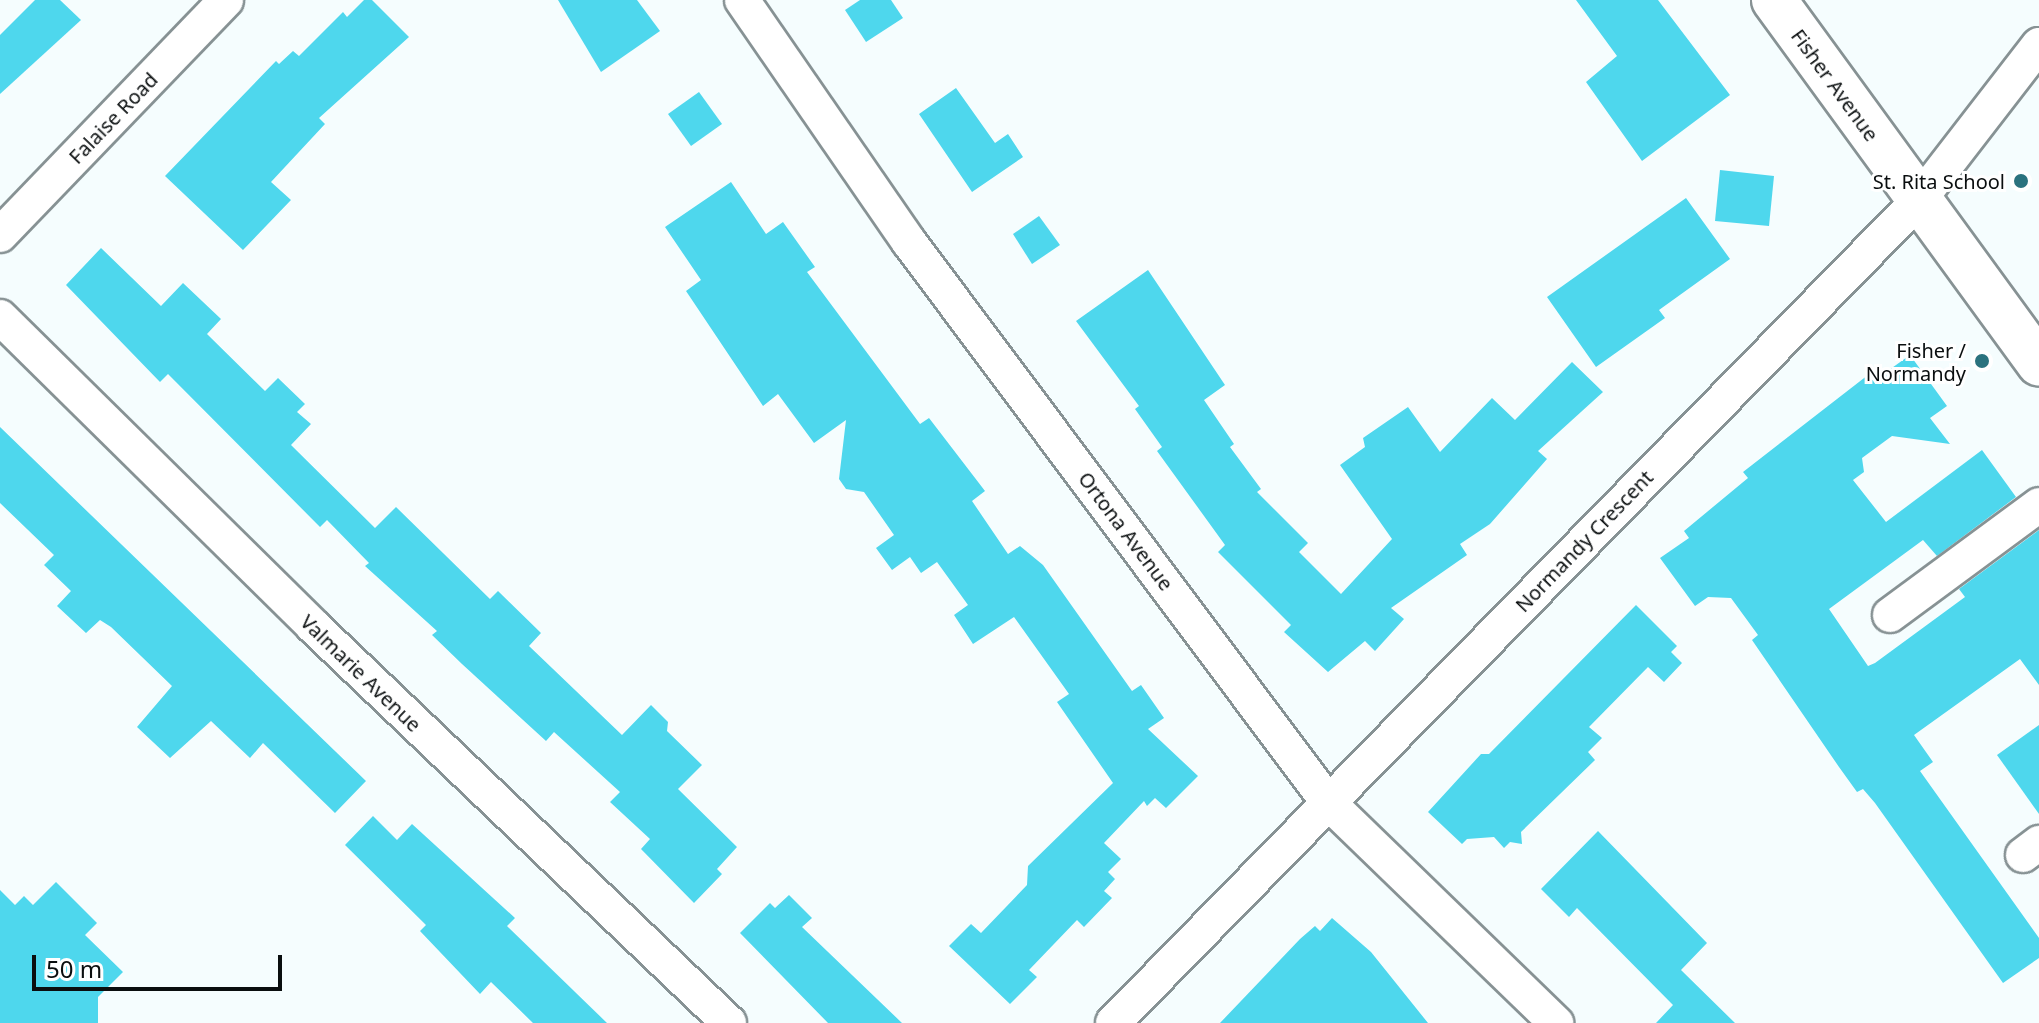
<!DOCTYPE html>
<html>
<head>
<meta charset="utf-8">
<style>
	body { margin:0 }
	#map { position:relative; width:2039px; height:1023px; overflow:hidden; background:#f5fdfe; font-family:"Noto Sans",sans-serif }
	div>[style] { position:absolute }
	.building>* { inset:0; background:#4ed7ed }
	.roads { filter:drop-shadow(2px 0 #879294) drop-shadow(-2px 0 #879294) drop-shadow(0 2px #879294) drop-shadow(0 -2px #879294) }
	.minor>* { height:34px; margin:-17px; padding:0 17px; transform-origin:17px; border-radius:17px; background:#fff }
	.major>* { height:44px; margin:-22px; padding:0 22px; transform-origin:22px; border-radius:22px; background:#fff }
	.dots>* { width:22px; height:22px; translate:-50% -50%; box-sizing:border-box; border:4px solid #fff; border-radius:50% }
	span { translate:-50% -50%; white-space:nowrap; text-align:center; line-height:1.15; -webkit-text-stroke:6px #fff; paint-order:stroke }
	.street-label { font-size:20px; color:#0a0e0f }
	.poi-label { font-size:20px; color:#0a0e0f }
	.right { translate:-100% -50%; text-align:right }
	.scale { position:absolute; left:32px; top:955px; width:250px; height:36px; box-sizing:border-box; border:4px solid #0a0e0f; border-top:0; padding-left:10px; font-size:24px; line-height:28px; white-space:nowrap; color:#0a0e0f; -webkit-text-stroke:6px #fff; paint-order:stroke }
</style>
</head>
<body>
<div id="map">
	<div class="building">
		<i style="clip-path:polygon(35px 0,60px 0,81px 20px,0 94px,0 35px)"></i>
		<i style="clip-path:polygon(364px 0,372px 0,409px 37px,319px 118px,325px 124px,271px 182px,291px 200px,243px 250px,165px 176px,276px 61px,279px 64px,293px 51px,299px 56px,343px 12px,347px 17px)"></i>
		<i style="clip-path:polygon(558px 0,637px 0,660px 31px,601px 72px)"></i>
		<i style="clip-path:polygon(860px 0,891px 0,903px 18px,866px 42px,845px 10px)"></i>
		<i style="clip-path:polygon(1576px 0,1658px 0,1730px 95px,1642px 161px,1586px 82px,1617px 56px)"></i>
		<i style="clip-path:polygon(956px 88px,995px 143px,1008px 134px,1023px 157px,972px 192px,919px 114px)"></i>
		<i style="clip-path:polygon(699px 92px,722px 124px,691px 146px,668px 114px)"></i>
		<i style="clip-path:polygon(1720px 170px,1774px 176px,1769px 226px,1715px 221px)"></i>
		<i style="clip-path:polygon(731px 182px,766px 234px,783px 222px,815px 267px,807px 272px,920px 424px,929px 418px,985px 491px,972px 501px,1008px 554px,1020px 546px,1043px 565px,1132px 691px,1141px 685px,1164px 718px,1148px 729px,1198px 776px,1166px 808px,1155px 798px,1147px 806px,1144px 801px,1104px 843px,1121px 859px,1108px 872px,1115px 879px,1104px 891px,1112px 898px,1084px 927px,1077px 920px,1029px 970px,1037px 977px,1010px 1004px,949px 946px,971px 924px,981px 933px,1027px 885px,1028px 866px,1113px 783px,1057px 702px,1069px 694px,1014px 617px,973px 644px,954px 615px,968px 605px,937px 562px,921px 573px,910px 557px,892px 570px,876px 548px,894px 535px,864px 492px,846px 489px,839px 479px,846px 420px,814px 443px,778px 394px,763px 406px,686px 291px,701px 280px,665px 227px)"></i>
		<i style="clip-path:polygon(1686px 198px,1730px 259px,1659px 310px,1665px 318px,1596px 367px,1547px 297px)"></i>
		<i style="clip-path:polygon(1039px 216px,1060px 245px,1032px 264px,1013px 234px)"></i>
		<i style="clip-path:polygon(101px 248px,161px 306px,183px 283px,221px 319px,207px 334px,265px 391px,278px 378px,305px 404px,297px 412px,311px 424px,291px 445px,375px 528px,396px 507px,490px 599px,498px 591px,541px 633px,529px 646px,622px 735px,651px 705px,668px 722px,667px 731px,702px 765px,678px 789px,737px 847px,717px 869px,722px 874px,694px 903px,641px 849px,650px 839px,610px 802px,620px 792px,554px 732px,546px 741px,462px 664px,432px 635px,437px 631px,365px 566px,369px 563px,327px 520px,320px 527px,168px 374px,160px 382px,66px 285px)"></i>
		<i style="clip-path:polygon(1148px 270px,1225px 385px,1204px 400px,1234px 444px,1230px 447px,1261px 489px,1257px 492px,1308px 543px,1299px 552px,1341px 594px,1392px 539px,1340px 465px,1365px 447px,1363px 438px,1408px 407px,1440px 452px,1492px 398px,1515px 420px,1572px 362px,1603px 392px,1538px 451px,1547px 459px,1490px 524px,1460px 544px,1467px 555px,1391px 608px,1404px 619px,1375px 651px,1365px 641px,1328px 672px,1284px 632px,1291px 625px,1218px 552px,1225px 545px,1157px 451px,1162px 447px,1135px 409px,1139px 406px,1076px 321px)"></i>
		<i style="clip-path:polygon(1910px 355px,1947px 406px,1930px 418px,1950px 444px,1892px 436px,1862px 458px,1864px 472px,1853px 480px,1886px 522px,1982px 450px,2016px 497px,1937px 556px,1923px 540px,1829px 609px,1868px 666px,1875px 663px,1965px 597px,1959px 589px,2039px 530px,2039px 685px,2020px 659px,1914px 735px,1933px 762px,1920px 771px,2039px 938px,2039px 958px,2003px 983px,1875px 803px,1863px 789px,1857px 792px,1839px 767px,1752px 640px,1758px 635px,1731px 598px,1708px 597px,1695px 606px,1660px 558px,1689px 538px,1684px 531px,1748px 478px,1743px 472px,1877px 368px,1882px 375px)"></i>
		<i style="clip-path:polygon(0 427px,366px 781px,335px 813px,263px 743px,250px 758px,211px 721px,170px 758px,137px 727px,172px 686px,111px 627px,100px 620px,86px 633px,57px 606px,71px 591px,44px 565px,54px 555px,0 503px)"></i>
		<i style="clip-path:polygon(1636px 605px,1677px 646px,1671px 652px,1682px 663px,1664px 682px,1648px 667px,1589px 727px,1602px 738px,1588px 752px,1595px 760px,1521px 832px,1522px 844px,1510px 842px,1504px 848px,1494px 837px,1467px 839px,1462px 844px,1428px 812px,1481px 754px,1489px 754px)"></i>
		<i style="clip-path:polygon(2039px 725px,2039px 814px,1997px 755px)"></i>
		<i style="clip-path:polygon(373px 816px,397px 840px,412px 824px,515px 918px,507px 926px,607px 1023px,533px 1023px,491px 982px,480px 994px,420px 931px,426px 925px,345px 845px)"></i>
		<i style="clip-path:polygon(1598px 831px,1707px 943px,1681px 970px,1735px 1023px,1656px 1023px,1673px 1005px,1577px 908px,1569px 917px,1541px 889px)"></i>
		<i style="clip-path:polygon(56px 882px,97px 923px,85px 935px,123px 972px,98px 997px,98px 1023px,0 1023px,0 890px,15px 905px,24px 896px,33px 905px)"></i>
		<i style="clip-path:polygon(789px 895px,812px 918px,802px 927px,902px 1023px,828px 1023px,740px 933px,770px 903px,775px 908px)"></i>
		<i style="clip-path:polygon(1332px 918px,1371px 952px,1428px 1023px,1220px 1023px,1300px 939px,1315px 926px,1320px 931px)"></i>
	</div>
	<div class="roads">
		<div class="minor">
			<i style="left:742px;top:0;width:294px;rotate:55.4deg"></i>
			<i style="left:909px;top:242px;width:699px;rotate:53.2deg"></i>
			<i style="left:1328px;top:802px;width:318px;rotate:44.1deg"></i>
			<i style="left:0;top:235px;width:326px;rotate:-46.1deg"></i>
			<i style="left:0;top:317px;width:440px;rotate:44.6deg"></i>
			<i style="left:313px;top:626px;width:575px;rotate:43.66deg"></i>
			<i style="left:1890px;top:615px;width:185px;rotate:-36.4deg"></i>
			<i style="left:2023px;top:855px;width:20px;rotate:-37deg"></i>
			<i style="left:1113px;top:1023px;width:1152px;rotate:-45.6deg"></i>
			<i style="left:1919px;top:200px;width:196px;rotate:-52.3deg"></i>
		</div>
		<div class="major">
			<i style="left:1774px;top:0;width:450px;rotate:53.9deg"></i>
		</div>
	</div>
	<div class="dots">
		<i style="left:2021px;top:181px;background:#2b727e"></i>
		<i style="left:1982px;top:361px;background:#2b727e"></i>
	</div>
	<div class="street-label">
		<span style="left:1835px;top:85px;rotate:54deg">Fisher Avenue</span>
		<span style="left:113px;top:118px;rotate:-46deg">Falaise Road</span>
		<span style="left:1126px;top:531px;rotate:53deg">Ortona Avenue</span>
		<span style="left:1584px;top:541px;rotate:-46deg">Normandy Crescent</span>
		<span style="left:361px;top:673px;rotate:44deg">Valmarie Avenue</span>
	</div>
	<div class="poi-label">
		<span class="right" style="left:2005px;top:181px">St. Rita School</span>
		<span class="right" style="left:1966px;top:362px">Fisher /<br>Normandy</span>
	</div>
	<div class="scale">50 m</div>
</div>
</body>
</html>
